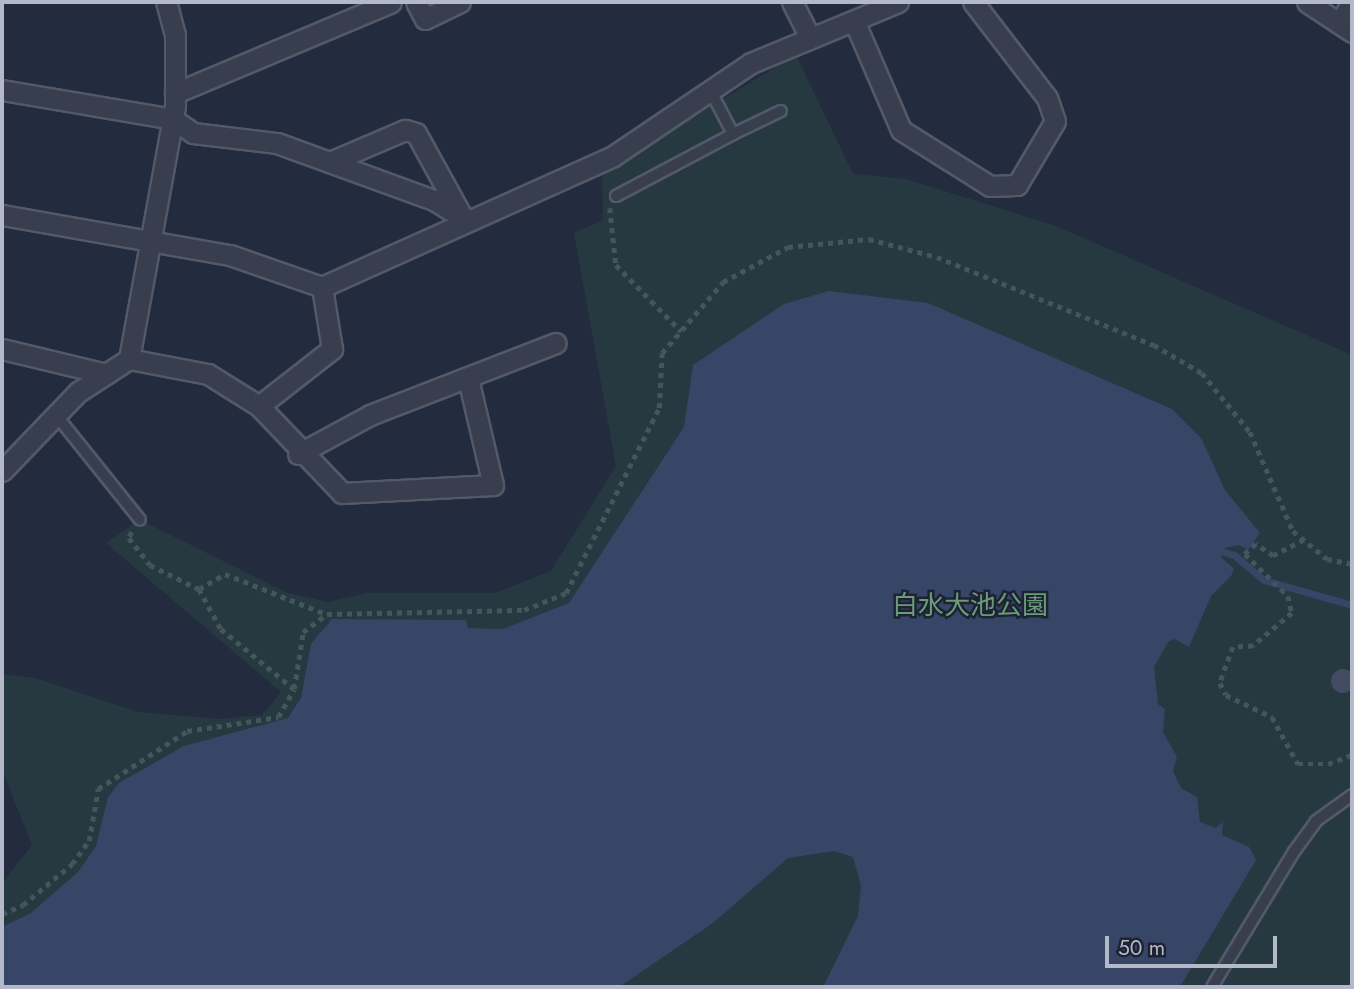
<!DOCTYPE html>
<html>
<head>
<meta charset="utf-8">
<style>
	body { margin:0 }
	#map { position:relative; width:1354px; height:989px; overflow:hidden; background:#232c3f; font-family:Jost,"Noto Sans JP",sans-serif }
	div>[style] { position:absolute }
	.green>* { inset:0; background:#263940 }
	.water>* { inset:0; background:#374566 }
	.stream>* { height:7px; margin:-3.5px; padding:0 3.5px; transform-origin:3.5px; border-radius:3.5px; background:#374566 }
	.building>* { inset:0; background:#424b61 }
	.round { border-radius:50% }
	.path>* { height:4.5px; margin-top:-2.25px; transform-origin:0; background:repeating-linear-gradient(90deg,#44565c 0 5px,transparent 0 10px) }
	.roads { filter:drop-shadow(2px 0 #535969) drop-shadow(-2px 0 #535969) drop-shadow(0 2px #535969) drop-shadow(0 -2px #535969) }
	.service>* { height:10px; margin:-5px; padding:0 5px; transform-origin:5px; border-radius:5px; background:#383e4e }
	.minor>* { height:19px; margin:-9.5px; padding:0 9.5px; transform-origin:9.5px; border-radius:9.5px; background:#383e4e }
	span { translate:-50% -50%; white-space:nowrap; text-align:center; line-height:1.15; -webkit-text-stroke:5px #1d2333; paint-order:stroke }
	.park-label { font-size:26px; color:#6a9b7b }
	.frame { position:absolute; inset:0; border:4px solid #b4b9c9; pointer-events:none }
	.scale { position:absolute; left:1105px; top:936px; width:172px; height:32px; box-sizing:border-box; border:4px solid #b4b9c9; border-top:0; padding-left:9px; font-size:21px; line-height:24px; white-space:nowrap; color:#b4b9c9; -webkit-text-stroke:5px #1d2333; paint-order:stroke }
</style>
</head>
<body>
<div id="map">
	<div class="green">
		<i style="clip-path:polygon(796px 55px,853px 174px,906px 179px,1056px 226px,1352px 355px,1352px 987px,2px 987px,2px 883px,32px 845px,3px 772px,2px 674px,35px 678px,138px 712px,220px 719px,262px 715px,281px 692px,106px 543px,140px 520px,288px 593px,328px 602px,367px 593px,495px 593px,551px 571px,616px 466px,574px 233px,603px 220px,602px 172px)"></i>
	</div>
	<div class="water">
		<i style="clip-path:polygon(829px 291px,928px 303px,1172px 409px,1201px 438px,1225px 490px,1260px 533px,1248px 550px,1239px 545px,1225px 548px,1221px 557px,1234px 569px,1231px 576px,1211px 596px,1189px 647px,1175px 639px,1168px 642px,1154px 667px,1158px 704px,1165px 709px,1163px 732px,1177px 757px,1173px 771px,1181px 788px,1197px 797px,1200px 822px,1216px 828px,1223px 822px,1222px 835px,1249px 847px,1256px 860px,1180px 987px,823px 987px,858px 916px,861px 886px,853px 857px,834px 851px,788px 858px,713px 923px,619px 987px,2px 987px,2px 927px,31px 913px,78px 872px,96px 846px,108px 797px,119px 783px,184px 746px,288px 718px,301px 698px,311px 644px,332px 619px,466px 620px,468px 628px,503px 629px,569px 603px,684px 427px,693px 365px,784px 304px)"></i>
	</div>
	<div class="stream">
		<i style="left:1215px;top:549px;width:20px;rotate:18deg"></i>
		<i style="left:1234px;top:555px;width:39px;rotate:40deg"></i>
		<i style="left:1264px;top:580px;width:91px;rotate:15.9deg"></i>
	</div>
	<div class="building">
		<i class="round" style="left:1331px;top:669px;width:24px;height:24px"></i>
	</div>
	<div class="path">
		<i style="left:610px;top:208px;width:57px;rotate:84deg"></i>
		<i style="left:616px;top:265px;width:93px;rotate:45.4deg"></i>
		<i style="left:132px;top:532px;width:7px;rotate:117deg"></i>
		<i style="left:129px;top:538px;width:34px;rotate:52deg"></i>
		<i style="left:150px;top:565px;width:55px;rotate:26.1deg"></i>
		<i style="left:199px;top:589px;width:46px;rotate:61.2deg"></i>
		<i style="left:221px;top:629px;width:94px;rotate:39.4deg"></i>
		<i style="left:1304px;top:540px;width:35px;rotate:153deg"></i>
		<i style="left:1273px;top:556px;width:21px;rotate:-145deg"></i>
		<i style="left:1256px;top:544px;width:15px;rotate:138deg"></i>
		<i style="left:1245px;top:554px;width:60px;rotate:44.3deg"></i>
		<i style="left:1288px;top:596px;width:17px;rotate:77deg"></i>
		<i style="left:1292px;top:613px;width:51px;rotate:139.8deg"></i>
		<i style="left:1253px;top:646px;width:20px;rotate:177deg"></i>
		<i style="left:1233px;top:647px;width:38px;rotate:110deg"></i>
		<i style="left:1220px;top:683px;width:13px;rotate:63deg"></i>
		<i style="left:1226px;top:695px;width:51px;rotate:25.6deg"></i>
		<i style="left:1272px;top:717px;width:54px;rotate:61deg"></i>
		<i style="left:1298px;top:764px;width:30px"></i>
		<i style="left:1328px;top:764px;width:26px;rotate:-21deg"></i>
		<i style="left:199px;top:589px;width:30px;rotate:-30deg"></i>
		<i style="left:225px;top:574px;width:109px;rotate:21.6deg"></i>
		<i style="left:2px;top:914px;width:23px;rotate:-23deg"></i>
		<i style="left:23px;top:905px;width:64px;rotate:-39.9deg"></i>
		<i style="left:72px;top:864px;width:29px;rotate:-54deg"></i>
		<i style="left:89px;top:841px;width:53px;rotate:-80.2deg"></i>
		<i style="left:98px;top:789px;width:106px;rotate:-33.1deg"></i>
		<i style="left:187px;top:731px;width:92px;rotate:-8.7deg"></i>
		<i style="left:278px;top:717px;width:32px;rotate:-60deg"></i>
		<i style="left:294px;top:689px;width:58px;rotate:-81deg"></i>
		<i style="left:303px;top:632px;width:30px;rotate:-37deg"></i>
		<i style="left:327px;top:614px;width:197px;rotate:-1.2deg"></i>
		<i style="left:524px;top:610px;width:45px;rotate:-22deg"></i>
		<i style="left:566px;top:593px;width:207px;rotate:-63.3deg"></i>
		<i style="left:659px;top:408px;width:55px;rotate:-86.9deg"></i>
		<i style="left:662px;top:353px;width:94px;rotate:-49.3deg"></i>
		<i style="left:723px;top:282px;width:74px;rotate:-28.3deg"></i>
		<i style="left:788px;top:247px;width:81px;rotate:-5.6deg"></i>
		<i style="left:869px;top:239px;width:70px;rotate:14.8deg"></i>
		<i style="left:937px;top:257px;width:234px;rotate:22.1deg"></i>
		<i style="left:1154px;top:345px;width:56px;rotate:30.3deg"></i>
		<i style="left:1202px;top:373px;width:76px;rotate:50.9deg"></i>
		<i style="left:1250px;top:432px;width:108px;rotate:66.5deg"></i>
		<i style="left:1293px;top:531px;width:44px;rotate:39.5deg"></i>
		<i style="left:1327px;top:559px;width:25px;rotate:11deg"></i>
	</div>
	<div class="roads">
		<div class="service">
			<i style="left:733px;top:134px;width:53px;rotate:-25.6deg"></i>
			<i style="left:616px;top:196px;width:132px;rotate:-27.9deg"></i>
			<i style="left:733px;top:134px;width:50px;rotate:-117.6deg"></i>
			<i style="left:56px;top:415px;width:134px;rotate:51.3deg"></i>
			<i style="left:1212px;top:987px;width:157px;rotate:-58.8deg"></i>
			<i style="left:1293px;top:853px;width:39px;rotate:-54deg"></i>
			<i style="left:1316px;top:821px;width:44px;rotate:-35.8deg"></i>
		</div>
		<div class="minor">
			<i style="left:416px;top:2px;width:19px;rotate:62deg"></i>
			<i style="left:425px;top:19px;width:39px;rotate:-26deg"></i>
			<i style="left:792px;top:2px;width:38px;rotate:63deg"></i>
			<i style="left:1307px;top:2px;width:54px;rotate:33.7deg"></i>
			<i style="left:855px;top:23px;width:116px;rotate:66.7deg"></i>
			<i style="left:901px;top:130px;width:105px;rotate:32.2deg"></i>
			<i style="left:990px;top:186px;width:27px;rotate:-2deg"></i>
			<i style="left:1017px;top:185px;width:74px;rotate:-59.3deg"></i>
			<i style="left:1055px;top:121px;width:24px;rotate:-109deg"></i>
			<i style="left:1047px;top:98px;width:121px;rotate:-127.6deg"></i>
			<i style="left:1339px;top:23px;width:24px;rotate:-57deg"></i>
			<i style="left:2px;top:90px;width:173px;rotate:9.6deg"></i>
			<i style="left:173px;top:119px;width:24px;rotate:35deg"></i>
			<i style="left:193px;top:133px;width:85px;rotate:6.8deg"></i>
			<i style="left:277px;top:143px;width:167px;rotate:20deg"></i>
			<i style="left:434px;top:200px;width:36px;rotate:32deg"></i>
			<i style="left:175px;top:93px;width:234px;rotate:-22.8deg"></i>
			<i style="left:330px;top:162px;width:82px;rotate:-23.1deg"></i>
			<i style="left:405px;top:130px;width:11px;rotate:15deg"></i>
			<i style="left:416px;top:133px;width:94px;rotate:61.2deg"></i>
			<i style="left:2px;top:215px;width:231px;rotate:10deg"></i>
			<i style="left:230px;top:255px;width:97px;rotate:19.2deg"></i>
			<i style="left:322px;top:287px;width:319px;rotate:-24.2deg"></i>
			<i style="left:613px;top:156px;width:166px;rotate:-34deg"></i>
			<i style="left:751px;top:63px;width:159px;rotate:-22.5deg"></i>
			<i style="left:2px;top:349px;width:107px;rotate:13.5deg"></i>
			<i style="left:129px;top:359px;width:256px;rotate:-79.7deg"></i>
			<i style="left:175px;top:107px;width:72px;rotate:-90deg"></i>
			<i style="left:175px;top:35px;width:34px;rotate:-105deg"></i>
			<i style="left:259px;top:406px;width:93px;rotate:-38deg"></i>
			<i style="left:332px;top:349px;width:63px;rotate:-99.2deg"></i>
			<i style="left:298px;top:454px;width:82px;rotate:-28.4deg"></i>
			<i style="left:370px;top:415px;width:199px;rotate:-21.2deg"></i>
			<i style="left:2px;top:471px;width:110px;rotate:-46.1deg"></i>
			<i style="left:78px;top:392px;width:61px;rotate:-32.9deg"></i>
			<i style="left:129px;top:359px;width:80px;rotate:10.8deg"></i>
			<i style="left:208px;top:374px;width:60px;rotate:32.1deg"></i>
			<i style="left:259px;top:406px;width:120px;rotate:46.3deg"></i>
			<i style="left:342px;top:493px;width:151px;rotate:-3deg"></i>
			<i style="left:493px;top:485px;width:110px;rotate:-103.2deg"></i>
		</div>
	</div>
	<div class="park-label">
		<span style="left:970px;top:606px">白水大池公園</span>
	</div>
	<div class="frame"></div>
	<div class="scale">50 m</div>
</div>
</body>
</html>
